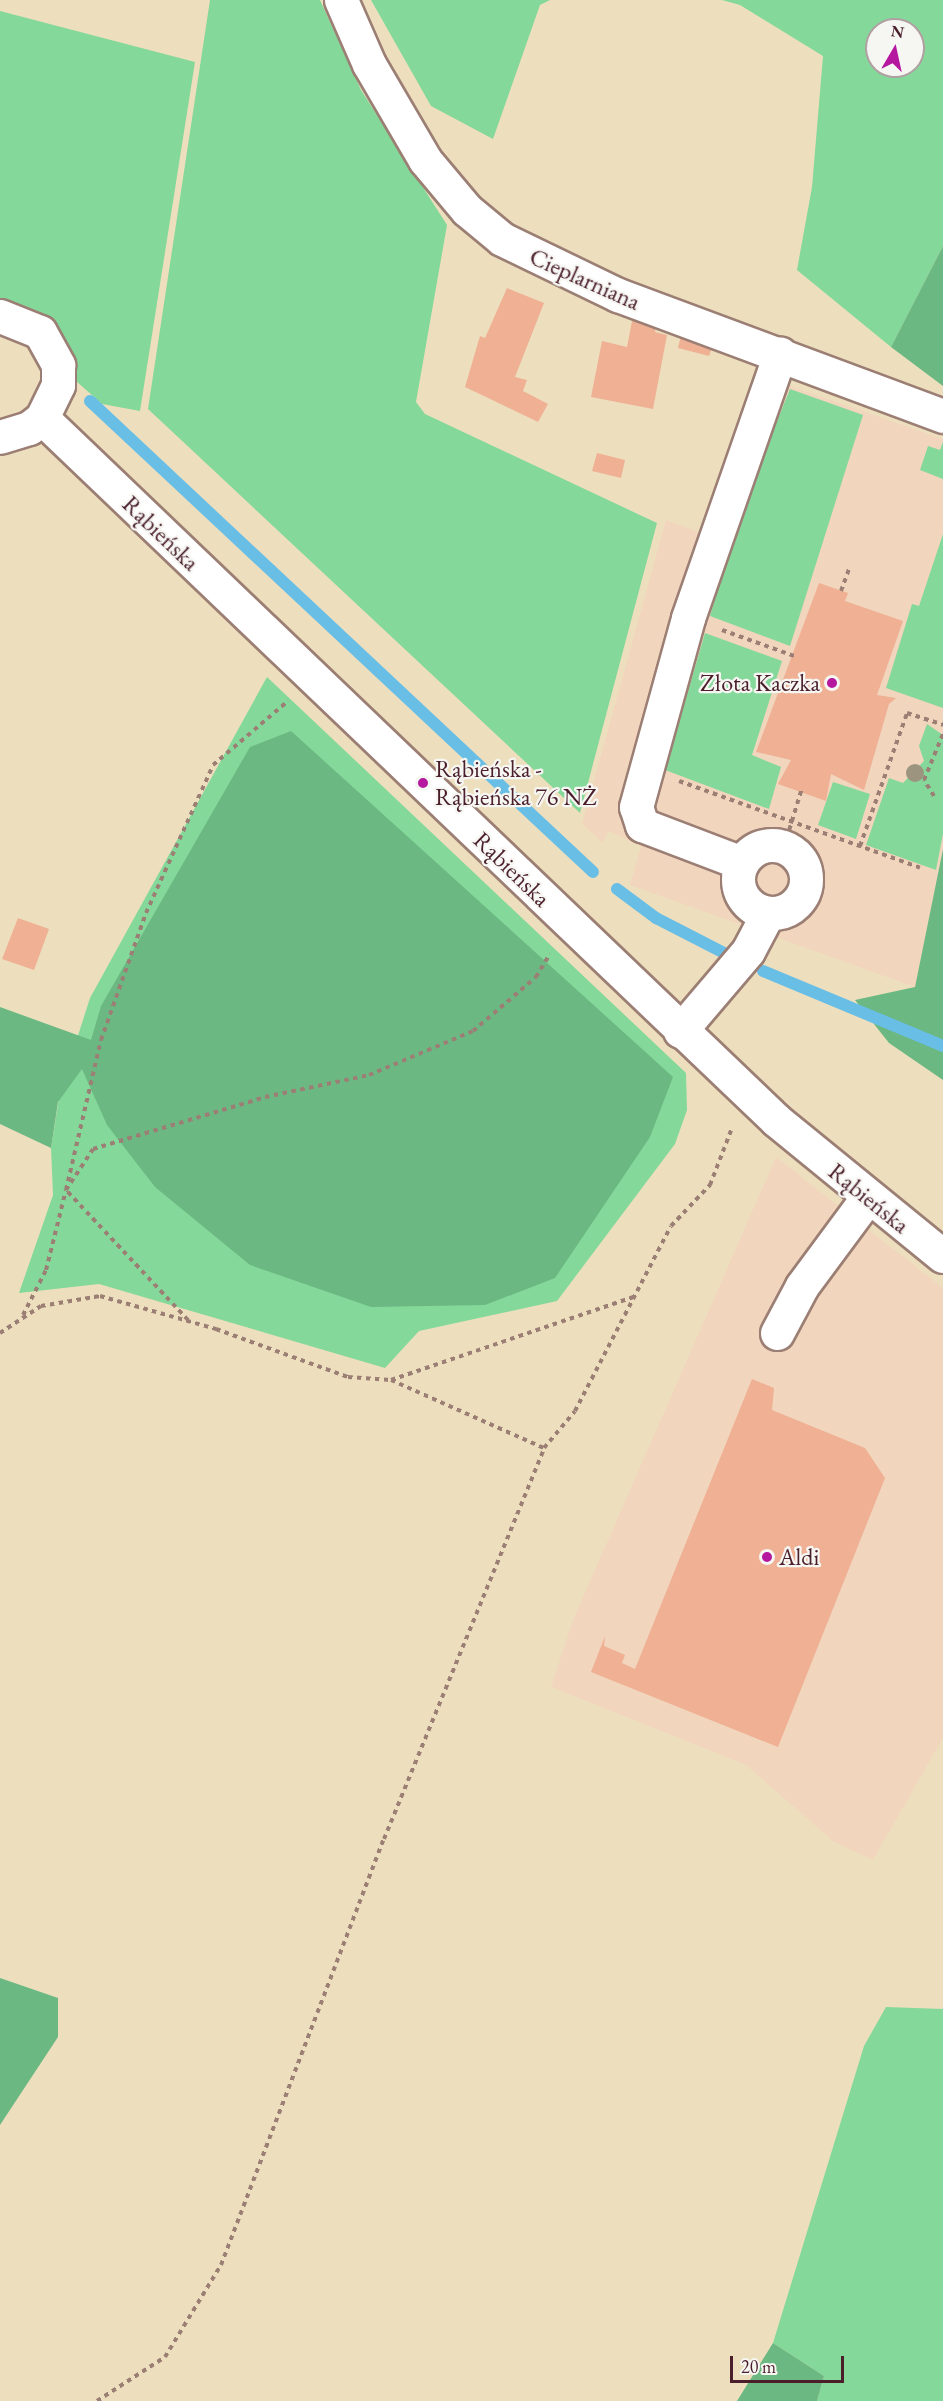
<!DOCTYPE html>
<html>
<head>
<meta charset="utf-8">
<style>
	body { margin:0 }
	#map { position:relative; width:943px; height:2401px; overflow:hidden; background:#eddfbe; font-family:"EB Garamond",serif }
	div>[style] { position:absolute }
	.built>* { inset:0; background:#f1d5bd }
	.green>* { inset:0; background:#84d89a }
	.forest>* { inset:0; background:#6bb882 }
	.stream>* { height:12px; margin:-6px; padding:0 6px; transform-origin:6px; border-radius:6px; background:#69bee6 }
	.building>* { inset:0; background:#efb094 }
	.path>* { height:4px; margin-top:-2px; transform-origin:0; background:repeating-linear-gradient(90deg,#9c7f74 0 4.5px,transparent 0 9px) }
	.roads { filter:drop-shadow(2px 0 #9c7f74) drop-shadow(-2px 0 #9c7f74) drop-shadow(0 2px #9c7f74) drop-shadow(0 -2px #9c7f74) }
	.minor>* { height:33px; margin:-16.5px; padding:0 16.5px; transform-origin:16.5px; border-radius:16.5px; background:#fff }
	.minor>.ring { margin:-16.5px; padding:0; box-sizing:content-box; background:none; border:33px solid #fff; border-radius:50% }
	.trees>* { width:18px; height:18px; margin:-9px; border-radius:50%; background:#9d947f }
	.dots>* { width:16px; height:16px; translate:-50% -50%; box-sizing:border-box; border:3px solid #f6f6f2; border-radius:50% }
	span { translate:-50% -50%; white-space:nowrap; text-align:center; line-height:1.15; -webkit-text-stroke:4.5px #f6f6f2; paint-order:stroke }
	.street-label { font-size:24px; color:#4a1f2b }
	.poi-label { font-size:24px; color:#4a1f2b }
	.right { translate:-100% -50%; text-align:right }
	.left { translate:0 -50%; text-align:left }
	.north { position:absolute; left:865px; top:18px; width:60px; height:60px; box-sizing:border-box; background:#f6f6f2; border:2px solid #b1a0a2; border-radius:50%; rotate:9deg; font-size:16px; font-weight:700; line-height:24px; text-align:center; color:#4a1f2b }
	.north::after { content:''; display:block; margin:auto; width:21px; height:27px; background:#b5179e; clip-path:polygon(50% 0,100% 100%,50% 72%,0 100%) }
	.scale { position:absolute; left:730px; top:2356px; width:114px; height:27px; box-sizing:border-box; border:3px solid #4a1f2b; border-top:0; padding-left:8px; font-size:18px; line-height:21px; white-space:nowrap; color:#4a1f2b; -webkit-text-stroke:4px #f6f6f2; paint-order:stroke }
</style>
</head>
<body>
<div id="map">
	<div class="built">
		<i style="clip-path:polygon(784px 384px,943px 439px,943px 849px,915px 987px,630px 885px,641px 846px,608px 831px,603px 843px,582px 824px,666px 520px,728px 543px)"></i>
		<i style="clip-path:polygon(776px 1157px,943px 1288px,943px 1738px,873px 1860px,834px 1842px,746px 1765px,551px 1687px,573px 1620px)"></i>
	</div>
	<div class="green">
		<i style="clip-path:polygon(210px 0,320px 0,361px 90px,447px 225px,416px 402px,425px 414px,657px 523px,580px 813px,148px 409px)"></i>
		<i style="clip-path:polygon(371px 0,550px 0,540px 5px,493px 139px,431px 106px)"></i>
		<i style="clip-path:polygon(evenodd,722px 0,943px 0,943px 246px,891px 347px,797px 270px,812px 187px,823px 56px,740px 5px,722px 0,877px 30px,913px 30px,913px 66px,877px 66px,877px 30px)"></i>
		<i style="clip-path:polygon(0 11px,195px 62px,140px 411px,102px 404px,0 314px)"></i>
		<i style="clip-path:polygon(790px 389px,863px 415px,790px 646px,710px 616px,743px 505px)"></i>
		<i style="clip-path:polygon(943px 442px,943px 479px,920px 470px,928px 446px,940px 450px)"></i>
		<i style="clip-path:polygon(943px 534px,943px 708px,886px 688px,912px 604px,919px 606px)"></i>
		<i style="clip-path:polygon(705px 633px,782px 661px,752px 755px,781px 767px,769px 809px,665px 770px)"></i>
		<i style="clip-path:polygon(267px 677px,686px 1073px,687px 1110px,675px 1144px,557px 1301px,419px 1331px,385px 1368px,99px 1284px,19px 1293px,53px 1195px,51px 1148px,60px 1092px,90px 998px)"></i>
		<i style="clip-path:polygon(927px 724px,943px 735px,943px 834px,936px 870px,866px 845px,889px 778px,903px 783px,924px 761px,919px 746px)"></i>
		<i style="clip-path:polygon(833px 782px,870px 794px,856px 839px,818px 825px)"></i>
		<i style="clip-path:polygon(886px 2007px,943px 2009px,943px 2401px,817px 2401px,824px 2376px,773px 2343px,864px 2046px)"></i>
	</div>
	<div class="forest">
		<i style="clip-path:polygon(943px 246px,943px 386px,891px 347px)"></i>
		<i style="clip-path:polygon(291px 731px,673px 1077px,650px 1137px,555px 1278px,485px 1305px,371px 1307px,250px 1265px,155px 1187px,107px 1125px,82px 1069px,58px 1102px,51px 1148px,0 1124px,0 1007px,91px 1040px,101px 1006px,250px 747px)"></i>
		<i style="clip-path:polygon(943px 849px,943px 1080px,889px 1043px,855px 1000px,915px 987px)"></i>
		<i style="clip-path:polygon(0 1978px,58px 1998px,58px 2037px,0 2125px)"></i>
		<i style="clip-path:polygon(773px 2343px,824px 2376px,817px 2401px,737px 2401px)"></i>
	</div>
	<div class="stream">
		<i style="left:90px;top:401px;width:689px;rotate:43.12deg"></i>
		<i style="left:617px;top:889px;width:49px;rotate:36.6deg"></i>
		<i style="left:656px;top:918px;width:81px;rotate:27.2deg"></i>
		<i style="left:763px;top:971px;width:195px;rotate:22.6deg"></i>
	</div>
	<div class="building">
		<i style="clip-path:polygon(507px 288px,544px 303px,515px 377px,527px 380px,523px 391px,548px 404px,538px 422px,465px 387px,480px 336px,485px 338px)"></i>
		<i style="clip-path:polygon(633px 316px,656px 324px,655px 332px,667px 335px,653px 409px,591px 397px,602px 341px,627px 347px)"></i>
		<i style="clip-path:polygon(681px 335px,713px 345px,709px 356px,678px 348px)"></i>
		<i style="clip-path:polygon(597px 453px,625px 460px,621px 478px,592px 471px)"></i>
		<i style="clip-path:polygon(819px 583px,848px 593px,845px 601px,903px 621px,877px 695px,896px 698px,889px 704px,864px 790px,831px 774px,826px 801px,778px 784px,791px 760px,756px 752px)"></i>
		<i style="clip-path:polygon(18px 918px,49px 929px,34px 970px,2px 959px)"></i>
		<i style="clip-path:polygon(752px 1379px,774px 1388px,772px 1410px,865px 1448px,885px 1478px,778px 1747px,591px 1672px,605px 1636px,604px 1646px,625px 1655px,622px 1663px,635px 1669px)"></i>
	</div>
	<div class="path">
		<i style="left:841px;top:591px;width:23px;rotate:-70deg"></i>
		<i style="left:722px;top:630px;width:77px;rotate:19.9deg"></i>
		<i style="left:679px;top:781px;width:256px;rotate:19.8deg"></i>
		<i style="left:934px;top:796px;width:19px;rotate:-122deg"></i>
		<i style="left:924px;top:780px;width:50px;rotate:-67.6deg"></i>
		<i style="left:860px;top:846px;width:141px;rotate:-70.5deg"></i>
		<i style="left:907px;top:713px;width:38px;rotate:18deg"></i>
		<i style="left:784px;top:847px;width:62px;rotate:-73deg"></i>
		<i style="left:23px;top:1315px;width:51px;rotate:-62.9deg"></i>
		<i style="left:46px;top:1270px;width:82px;rotate:-76deg"></i>
		<i style="left:66px;top:1190px;width:49px;rotate:-56.6deg"></i>
		<i style="left:93px;top:1149px;width:180px;rotate:-16.8deg"></i>
		<i style="left:265px;top:1097px;width:106px;rotate:-11.9deg"></i>
		<i style="left:369px;top:1075px;width:113px;rotate:-22.9deg"></i>
		<i style="left:473px;top:1031px;width:83px;rotate:-40.6deg"></i>
		<i style="left:536px;top:977px;width:27px;rotate:-59deg"></i>
		<i style="left:188px;top:1320px;width:178px;rotate:-133.2deg"></i>
		<i style="left:66px;top:1190px;width:154px;rotate:-76.9deg"></i>
		<i style="left:101px;top:1040px;width:135px;rotate:-70.5deg"></i>
		<i style="left:146px;top:913px;width:162px;rotate:-65.6deg"></i>
		<i style="left:213px;top:765px;width:99px;rotate:-40.5deg"></i>
		<i style="left:0;top:1333px;width:49px;rotate:-33.4deg"></i>
		<i style="left:41px;top:1306px;width:60px;rotate:-9.6deg"></i>
		<i style="left:100px;top:1296px;width:121px;rotate:15.9deg"></i>
		<i style="left:216px;top:1329px;width:140px;rotate:20deg"></i>
		<i style="left:348px;top:1377px;width:43px;rotate:4deg"></i>
		<i style="left:391px;top:1380px;width:257px;rotate:-18.9deg"></i>
		<i style="left:391px;top:1380px;width:167px;rotate:24deg"></i>
		<i style="left:544px;top:1448px;width:48px;rotate:-50deg"></i>
		<i style="left:575px;top:1411px;width:208px;rotate:-62.6deg"></i>
		<i style="left:671px;top:1226px;width:57px;rotate:-46.4deg"></i>
		<i style="left:710px;top:1185px;width:61px;rotate:-68.9deg"></i>
		<i style="left:97px;top:2401px;width:81px;rotate:-32.9deg"></i>
		<i style="left:165px;top:2357px;width:108px;rotate:-58.7deg"></i>
		<i style="left:221px;top:2265px;width:456px;rotate:-69.1deg"></i>
		<i style="left:384px;top:1839px;width:422px;rotate:-67.7deg"></i>
	</div>
	<div class="roads">
		<div class="minor">
			<i style="left:341px;top:0;width:70px;rotate:66.4deg"></i>
			<i style="left:369px;top:64px;width:111px;rotate:59.7deg"></i>
			<i style="left:425px;top:160px;width:65px;rotate:50deg"></i>
			<i style="left:467px;top:210px;width:45px;rotate:39.6deg"></i>
			<i style="left:502px;top:239px;width:129px;rotate:25.8deg"></i>
			<i style="left:618px;top:295px;width:347px;rotate:20.4deg"></i>
			<i style="left:0;top:316px;width:43px;rotate:21.8deg"></i>
			<i style="left:40px;top:332px;width:38px;rotate:61deg"></i>
			<i style="left:58px;top:365px;width:20px;rotate:90deg"></i>
			<i style="left:58px;top:385px;width:37px;rotate:116deg"></i>
			<i style="left:42px;top:418px;width:16px;rotate:142deg"></i>
			<i style="left:29px;top:428px;width:30px;rotate:163deg"></i>
			<i style="left:42px;top:418px;width:1016px;rotate:43.72deg"></i>
			<i style="left:776px;top:1120px;width:215px;rotate:39.2deg"></i>
			<i class="ring" style="left:738px;top:845px;width:35px;height:35px"></i>
			<i style="left:742px;top:863px;width:107px;rotate:-159.2deg"></i>
			<i style="left:642px;top:825px;width:19px;rotate:-108deg"></i>
			<i style="left:636px;top:807px;width:196px;rotate:-74.6deg"></i>
			<i style="left:688px;top:618px;width:280px;rotate:-70.8deg"></i>
			<i style="left:680px;top:1031px;width:105px;rotate:-49.6deg"></i>
			<i style="left:748px;top:951px;width:43px;rotate:-62.2deg"></i>
			<i style="left:777px;top:1333px;width:53px;rotate:-62deg"></i>
			<i style="left:802px;top:1286px;width:109px;rotate:-53.5deg"></i>
		</div>
	</div>
	<div class="trees">
		<i style="left:915px;top:773px"></i>
	</div>
	<div class="dots">
		<i style="left:832px;top:683px;background:#b5179e"></i>
		<i style="left:423px;top:783px;background:#b5179e"></i>
		<i style="left:767px;top:1557px;background:#b5179e"></i>
	</div>
	<div class="street-label">
		<span style="left:585px;top:279px;rotate:24deg">Cieplarniana</span>
		<span style="left:161px;top:533px;rotate:44deg">Rąbieńska</span>
		<span style="left:512px;top:869px;rotate:44deg">Rąbieńska</span>
		<span style="left:869px;top:1198px;rotate:39deg">Rąbieńska</span>
	</div>
	<div class="poi-label">
		<span class="right" style="left:820px;top:683px">Złota Kaczka</span>
		<span class="left" style="left:435px;top:783px">Rąbieńska -<br>Rąbieńska 76 NŻ</span>
		<span class="left" style="left:779px;top:1557px">Aldi</span>
	</div>
	<div class="north">N</div>
	<div class="scale">20 m</div>
</div>
</body>
</html>
